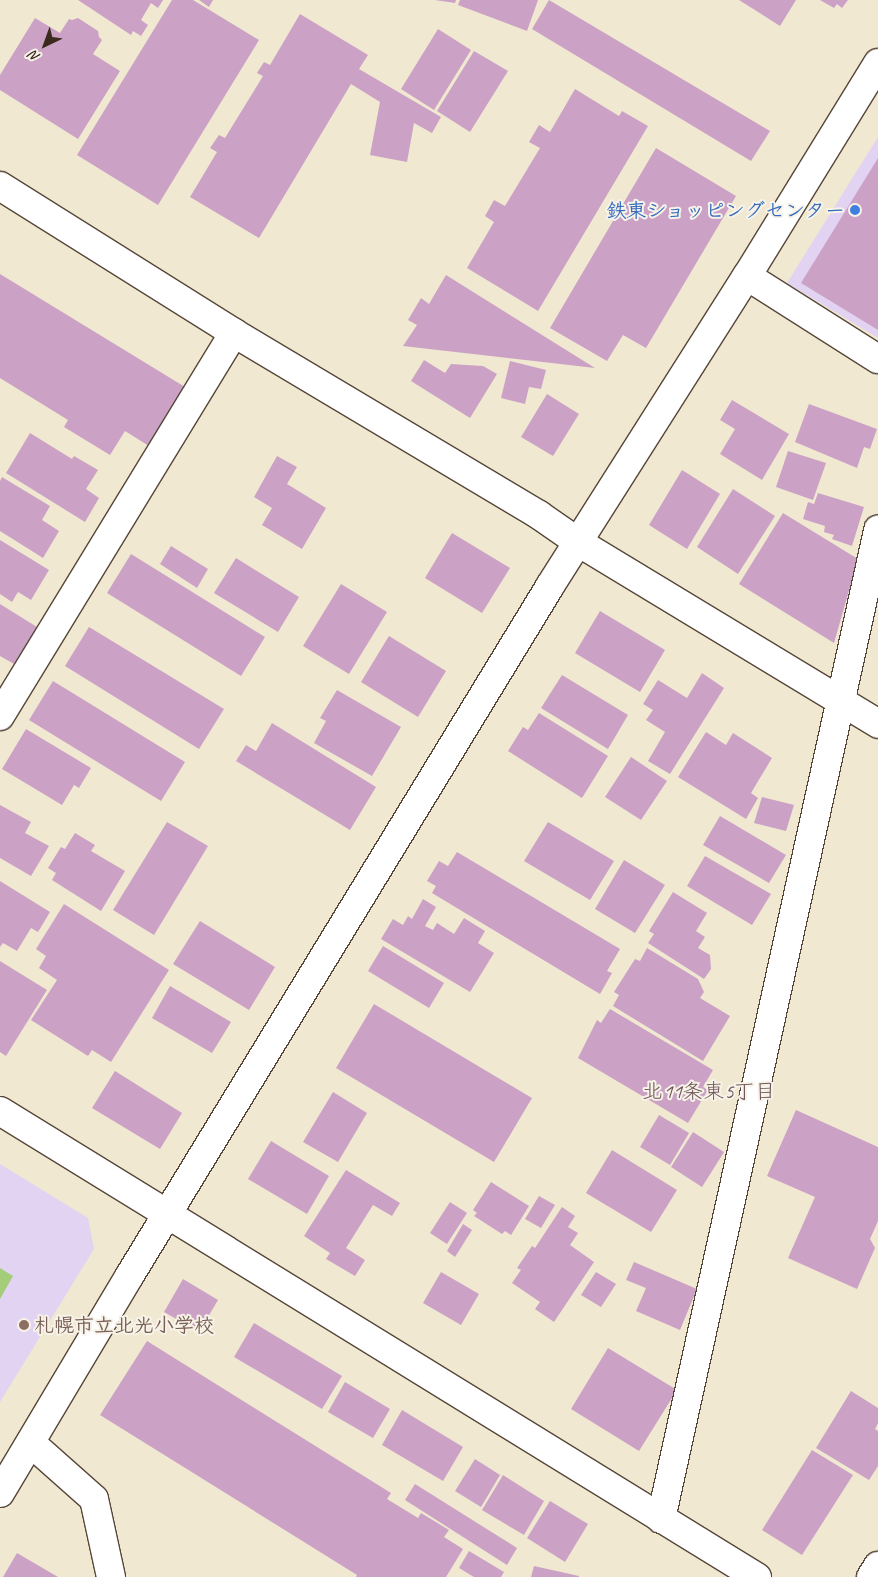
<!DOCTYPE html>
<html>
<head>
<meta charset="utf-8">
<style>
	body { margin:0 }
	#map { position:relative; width:878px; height:1577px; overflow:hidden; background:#f0e8d0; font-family:Caveat,"Klee One",sans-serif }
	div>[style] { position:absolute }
	.built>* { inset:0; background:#e3d3f2 }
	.green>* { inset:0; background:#a3cd79 }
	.building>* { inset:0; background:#cba2c6 }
	.roads { filter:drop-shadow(1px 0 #564639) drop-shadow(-1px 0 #564639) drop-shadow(0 1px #564639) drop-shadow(0 -1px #564639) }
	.minor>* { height:28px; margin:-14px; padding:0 14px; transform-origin:14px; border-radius:14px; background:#fff }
	.dots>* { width:14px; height:14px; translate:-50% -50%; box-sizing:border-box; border:2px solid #f7f3e8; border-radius:50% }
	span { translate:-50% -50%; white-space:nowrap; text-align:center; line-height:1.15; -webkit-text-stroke:4px #f7f3e8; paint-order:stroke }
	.shop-label { font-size:20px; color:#366cbe; font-weight:700 }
	.right { translate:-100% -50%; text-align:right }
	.education-label { font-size:20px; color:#785e54; font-weight:700 }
	.left { translate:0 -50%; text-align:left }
	.neighbourhood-label { font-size:21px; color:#6d5459 }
	.north { position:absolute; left:20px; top:20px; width:50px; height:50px; -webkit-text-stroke:4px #f7f3e8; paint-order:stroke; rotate:222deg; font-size:14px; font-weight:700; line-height:20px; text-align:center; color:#3b2a1e }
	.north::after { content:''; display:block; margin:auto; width:18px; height:22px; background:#3b2a1e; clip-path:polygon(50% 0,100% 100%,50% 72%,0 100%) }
</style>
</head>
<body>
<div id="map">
	<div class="built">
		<i style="clip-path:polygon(878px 137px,878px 338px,787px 283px)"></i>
		<i style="clip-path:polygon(0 1164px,88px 1218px,94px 1249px,0 1402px)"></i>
	</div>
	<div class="green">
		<i style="clip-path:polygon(0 1268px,13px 1276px,0 1299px)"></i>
	</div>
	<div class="building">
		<i style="clip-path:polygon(78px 0,163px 0,158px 8px,151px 3px,141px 20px,148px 25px,141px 36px,133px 31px,131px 35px)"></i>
		<i style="clip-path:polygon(172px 0,193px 0,259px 40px,158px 205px,77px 155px)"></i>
		<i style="clip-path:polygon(199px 0,213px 0,209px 7px)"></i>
		<i style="clip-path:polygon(435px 0,456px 0,455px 3px)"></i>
		<i style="clip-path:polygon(460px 0,538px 0,527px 31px,458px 5px)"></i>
		<i style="clip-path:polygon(549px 0,770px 131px,751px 161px,532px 29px)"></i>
		<i style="clip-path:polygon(739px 0,796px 0,780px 26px)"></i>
		<i style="clip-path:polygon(820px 0,848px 0,842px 8px,837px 4px,834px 8px)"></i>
		<i style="clip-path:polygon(300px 14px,368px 55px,359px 69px,441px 117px,432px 133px,414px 123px,407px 162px,370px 155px,380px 102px,351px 84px,259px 238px,190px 197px,217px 152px,210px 148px,219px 135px,225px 138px,263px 76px,257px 73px,264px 62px,270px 65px)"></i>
		<i style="clip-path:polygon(35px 18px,60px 33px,69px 19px,72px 20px,78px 18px,98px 31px,99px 37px,102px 40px,93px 54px,120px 71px,78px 139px,0 90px,0 75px)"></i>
		<i style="clip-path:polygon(438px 29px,471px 50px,434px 110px,401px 89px)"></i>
		<i style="clip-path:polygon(474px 51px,508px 71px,470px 132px,437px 111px)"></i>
		<i style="clip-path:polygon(575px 89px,619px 116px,622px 111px,648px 126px,538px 311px,467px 268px,494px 222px,485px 216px,494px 200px,505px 206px,540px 148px,529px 142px,539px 125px,550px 132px)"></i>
		<i style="clip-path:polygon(656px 148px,736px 196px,646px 348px,623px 335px,607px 361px,550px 328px)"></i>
		<i style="clip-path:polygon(878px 158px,878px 330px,801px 283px)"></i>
		<i style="clip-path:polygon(0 274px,185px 387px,149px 446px,125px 431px,110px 455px,64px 427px,68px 420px,0 378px)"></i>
		<i style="clip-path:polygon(446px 275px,595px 368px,403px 346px,417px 325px,408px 320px,421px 298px,429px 304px)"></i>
		<i style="clip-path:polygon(424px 360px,445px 373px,451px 364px,483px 366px,497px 374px,470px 418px,411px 381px)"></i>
		<i style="clip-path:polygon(510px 361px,546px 370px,541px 389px,529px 387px,525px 404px,501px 398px)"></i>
		<i style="clip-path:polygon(547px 394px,579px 414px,553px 456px,521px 437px)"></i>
		<i style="clip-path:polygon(732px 400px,789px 434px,762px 480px,720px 454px,735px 429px,720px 420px)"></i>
		<i style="clip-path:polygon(809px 404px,877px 429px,870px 449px,864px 447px,857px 468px,795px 442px)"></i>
		<i style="clip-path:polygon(30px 433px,72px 459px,74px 456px,98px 470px,86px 489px,99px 498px,85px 522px,6px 473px)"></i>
		<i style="clip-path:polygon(788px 451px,826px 463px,813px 500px,776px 487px)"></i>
		<i style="clip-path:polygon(277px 456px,297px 467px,287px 484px,326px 508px,302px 549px,262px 525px,272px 508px,254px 497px)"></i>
		<i style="clip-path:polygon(682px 470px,720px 494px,687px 549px,649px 525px)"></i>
		<i style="clip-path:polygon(2px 477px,50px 506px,42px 520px,59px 531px,43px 558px,0 531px,0 481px)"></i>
		<i style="clip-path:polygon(733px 489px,775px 516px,738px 574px,697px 547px)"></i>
		<i style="clip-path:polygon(818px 493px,864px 507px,852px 546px,832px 539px,834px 535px,824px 532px,825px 526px,803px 519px,808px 502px,814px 504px)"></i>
		<i style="clip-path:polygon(783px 513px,858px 559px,834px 643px,739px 584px)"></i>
		<i style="clip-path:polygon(452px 533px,510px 568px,482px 613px,425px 578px)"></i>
		<i style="clip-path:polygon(0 540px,49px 570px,31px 600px,18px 592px,12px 602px,0 594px)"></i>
		<i style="clip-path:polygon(171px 546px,208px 569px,197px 588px,160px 564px)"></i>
		<i style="clip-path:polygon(131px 554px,265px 637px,241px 676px,107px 593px)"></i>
		<i style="clip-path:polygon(236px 558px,299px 597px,278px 632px,214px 593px)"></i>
		<i style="clip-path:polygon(341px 584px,387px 612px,349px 674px,303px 646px)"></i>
		<i style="clip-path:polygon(0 604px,37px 627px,14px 664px,0 656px)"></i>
		<i style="clip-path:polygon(600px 611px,665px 650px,640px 692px,575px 653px)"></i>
		<i style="clip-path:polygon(89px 627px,224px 709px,199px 749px,65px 666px)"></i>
		<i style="clip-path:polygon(389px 636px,446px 671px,418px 717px,361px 682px)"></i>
		<i style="clip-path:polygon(702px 673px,724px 688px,670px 774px,648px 761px,665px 732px,646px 720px,653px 710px,643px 704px,658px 680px,687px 698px)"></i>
		<i style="clip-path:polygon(562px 675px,628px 715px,608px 749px,541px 708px)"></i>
		<i style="clip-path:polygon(53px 681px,185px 762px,161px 801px,29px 720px)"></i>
		<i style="clip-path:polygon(337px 690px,401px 727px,372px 776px,314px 743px,326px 721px,320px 718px)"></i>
		<i style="clip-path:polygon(539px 713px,608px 756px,582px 798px,508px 751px,523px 727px,528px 730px)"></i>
		<i style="clip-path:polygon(272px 723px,376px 787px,350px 830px,236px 761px,246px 745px,256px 751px)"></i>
		<i style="clip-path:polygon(26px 729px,91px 768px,79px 788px,74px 785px,62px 805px,2px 769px)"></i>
		<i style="clip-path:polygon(706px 732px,726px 745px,733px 733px,772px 758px,751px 793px,758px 798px,746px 819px,678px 777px)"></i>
		<i style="clip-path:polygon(631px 757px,667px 781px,641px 820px,605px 797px)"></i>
		<i style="clip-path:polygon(762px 797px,794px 805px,786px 831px,754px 823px)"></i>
		<i style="clip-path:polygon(0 805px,31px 822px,25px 833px,49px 846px,31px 876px,0 858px)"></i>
		<i style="clip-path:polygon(720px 816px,786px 855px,769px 883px,703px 845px)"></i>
		<i style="clip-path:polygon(167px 822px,208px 846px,154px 935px,113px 910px)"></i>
		<i style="clip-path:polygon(548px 822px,614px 861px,590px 900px,524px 861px)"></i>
		<i style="clip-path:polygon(75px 833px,95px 845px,91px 851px,125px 871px,101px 911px,52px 880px,56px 873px,48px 868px,61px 847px,65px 849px)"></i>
		<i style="clip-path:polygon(457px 852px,620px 949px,607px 971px,612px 973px,600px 994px,432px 893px,436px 886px,427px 881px,439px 861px,448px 866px)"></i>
		<i style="clip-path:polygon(705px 856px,771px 894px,752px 925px,687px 886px)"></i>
		<i style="clip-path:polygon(624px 860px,665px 885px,635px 933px,595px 909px)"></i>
		<i style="clip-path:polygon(0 881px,50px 912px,38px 932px,31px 928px,17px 951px,3px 943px,0 947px)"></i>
		<i style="clip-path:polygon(673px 892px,707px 913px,696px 931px,705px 937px,698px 948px,710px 955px,711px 969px,704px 979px,648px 943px,654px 934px,649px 931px)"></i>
		<i style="clip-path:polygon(423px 899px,436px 907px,425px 926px,433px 930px,437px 923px,454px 934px,464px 918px,485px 931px,478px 943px,494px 953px,470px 992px,381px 939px,393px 919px,403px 925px,408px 916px,412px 919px)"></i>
		<i style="clip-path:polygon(64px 904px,169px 970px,111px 1062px,92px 1050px,88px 1056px,31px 1020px,57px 980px,39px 968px,46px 956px,36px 949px)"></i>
		<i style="clip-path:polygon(200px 921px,275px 967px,249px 1010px,173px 964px)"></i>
		<i style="clip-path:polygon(383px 946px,444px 983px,429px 1008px,368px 971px)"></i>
		<i style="clip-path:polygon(647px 948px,698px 979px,704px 992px,700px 998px,730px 1016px,703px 1061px,613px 1006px,619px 995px,614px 992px,635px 959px,640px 961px)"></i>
		<i style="clip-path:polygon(0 961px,47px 990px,6px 1056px,0 1052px)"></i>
		<i style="clip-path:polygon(170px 986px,231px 1022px,212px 1053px,152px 1018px)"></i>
		<i style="clip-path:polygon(374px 1004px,532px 1098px,494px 1162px,336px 1068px)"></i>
		<i style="clip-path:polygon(610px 1009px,713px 1070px,703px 1087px,708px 1090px,688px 1123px,578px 1058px,597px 1020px,601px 1023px)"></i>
		<i style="clip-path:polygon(115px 1071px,182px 1113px,160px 1149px,92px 1108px)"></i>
		<i style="clip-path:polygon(333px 1092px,367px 1113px,338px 1162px,303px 1142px)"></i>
		<i style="clip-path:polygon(796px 1110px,878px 1147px,878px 1221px,870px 1239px,875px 1248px,857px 1289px,788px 1258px,815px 1197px,767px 1176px)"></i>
		<i style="clip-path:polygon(659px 1115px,689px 1133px,670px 1165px,640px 1147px)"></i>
		<i style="clip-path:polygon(693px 1132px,724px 1152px,702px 1187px,671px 1167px)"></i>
		<i style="clip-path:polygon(271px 1141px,329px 1176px,307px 1214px,248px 1179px)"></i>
		<i style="clip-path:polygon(612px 1150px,677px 1190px,651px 1232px,586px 1193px)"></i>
		<i style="clip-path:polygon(346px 1170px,400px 1203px,392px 1216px,373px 1205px,346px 1248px,365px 1260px,355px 1276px,326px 1259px,330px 1253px,304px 1236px)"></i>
		<i style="clip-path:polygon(491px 1182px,529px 1206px,511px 1235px,505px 1231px,502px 1234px,474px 1216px,477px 1213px,473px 1210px)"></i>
		<i style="clip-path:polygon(539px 1196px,555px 1205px,541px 1228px,525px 1219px)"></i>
		<i style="clip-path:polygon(450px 1202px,467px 1213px,447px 1244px,430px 1233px)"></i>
		<i style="clip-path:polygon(562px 1207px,575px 1216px,568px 1227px,578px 1233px,570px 1245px,594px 1262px,554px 1322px,535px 1309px,540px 1302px,512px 1283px,521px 1270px,517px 1268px,532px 1246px,535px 1248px)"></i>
		<i style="clip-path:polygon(463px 1224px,472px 1230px,455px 1257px,447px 1251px)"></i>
		<i style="clip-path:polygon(634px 1262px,697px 1289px,680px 1330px,636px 1311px,646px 1288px,626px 1280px)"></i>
		<i style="clip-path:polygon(441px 1272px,479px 1294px,461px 1325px,423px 1303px)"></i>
		<i style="clip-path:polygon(596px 1272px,616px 1284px,601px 1307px,581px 1295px)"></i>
		<i style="clip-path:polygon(183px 1279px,218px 1300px,199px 1332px,164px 1312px)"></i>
		<i style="clip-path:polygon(254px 1323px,342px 1376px,322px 1409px,234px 1357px)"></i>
		<i style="clip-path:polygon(147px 1341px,391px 1493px,387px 1499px,418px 1518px,421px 1513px,449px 1530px,444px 1537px,463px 1549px,446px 1577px,356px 1577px,357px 1575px,100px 1415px)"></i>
		<i style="clip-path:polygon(608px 1348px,677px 1390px,639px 1451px,571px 1409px)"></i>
		<i style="clip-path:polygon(345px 1382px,390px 1409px,373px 1438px,328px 1412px)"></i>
		<i style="clip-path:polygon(851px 1391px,878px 1408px,878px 1423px,875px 1429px,878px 1431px,878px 1466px,869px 1480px,816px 1448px)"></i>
		<i style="clip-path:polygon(402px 1410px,463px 1447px,443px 1481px,382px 1445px)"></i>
		<i style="clip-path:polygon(812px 1450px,853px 1475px,802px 1555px,762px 1530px)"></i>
		<i style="clip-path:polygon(475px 1459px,500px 1475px,481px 1507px,455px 1491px)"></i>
		<i style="clip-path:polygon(503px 1475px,544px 1501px,524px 1535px,482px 1510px)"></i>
		<i style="clip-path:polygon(415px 1484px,517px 1548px,507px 1565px,405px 1500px)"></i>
		<i style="clip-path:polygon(550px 1501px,588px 1524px,565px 1562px,527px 1538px)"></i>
		<i style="clip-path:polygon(469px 1551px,504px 1572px,501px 1577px,474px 1577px,459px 1568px)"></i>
		<i style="clip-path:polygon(17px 1553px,58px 1577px,3px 1577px)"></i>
		<i style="clip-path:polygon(534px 1566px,579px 1576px,579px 1577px,531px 1577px)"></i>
	</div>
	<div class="roads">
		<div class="minor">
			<i style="left:0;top:186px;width:276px;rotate:32.1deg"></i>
			<i style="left:234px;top:333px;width:355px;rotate:30.8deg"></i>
			<i style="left:539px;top:515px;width:47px;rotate:34.7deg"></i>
			<i style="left:578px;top:542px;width:351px;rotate:31.2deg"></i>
			<i style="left:747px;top:276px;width:155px;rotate:32.4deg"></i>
			<i style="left:0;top:716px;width:449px;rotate:-58.6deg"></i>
			<i style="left:0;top:1111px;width:889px;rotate:31.62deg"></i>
			<i style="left:31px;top:1443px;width:84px;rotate:41.6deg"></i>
			<i style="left:94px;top:1499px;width:80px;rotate:77.7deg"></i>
			<i style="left:0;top:1493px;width:254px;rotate:-59.2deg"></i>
			<i style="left:130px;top:1275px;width:807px;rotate:-58.63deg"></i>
			<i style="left:550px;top:586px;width:367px;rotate:-57.6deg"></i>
			<i style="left:747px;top:276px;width:250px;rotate:-58.4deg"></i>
			<i style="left:661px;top:1519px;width:1013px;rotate:-77.62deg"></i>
			<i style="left:871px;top:1577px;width:13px;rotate:-58deg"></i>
		</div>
	</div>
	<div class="dots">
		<i style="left:855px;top:210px;background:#3f7fe0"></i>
		<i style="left:24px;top:1325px;background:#8d6e63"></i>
	</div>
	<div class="shop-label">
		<span class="right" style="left:845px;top:210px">鉄東ショッピングセンター</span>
	</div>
	<div class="education-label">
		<span class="left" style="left:34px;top:1325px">札幌市立北光小学校</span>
	</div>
	<div class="neighbourhood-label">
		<span style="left:709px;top:1091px">北11条東5丁目</span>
	</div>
	<div class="north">N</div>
</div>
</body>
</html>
